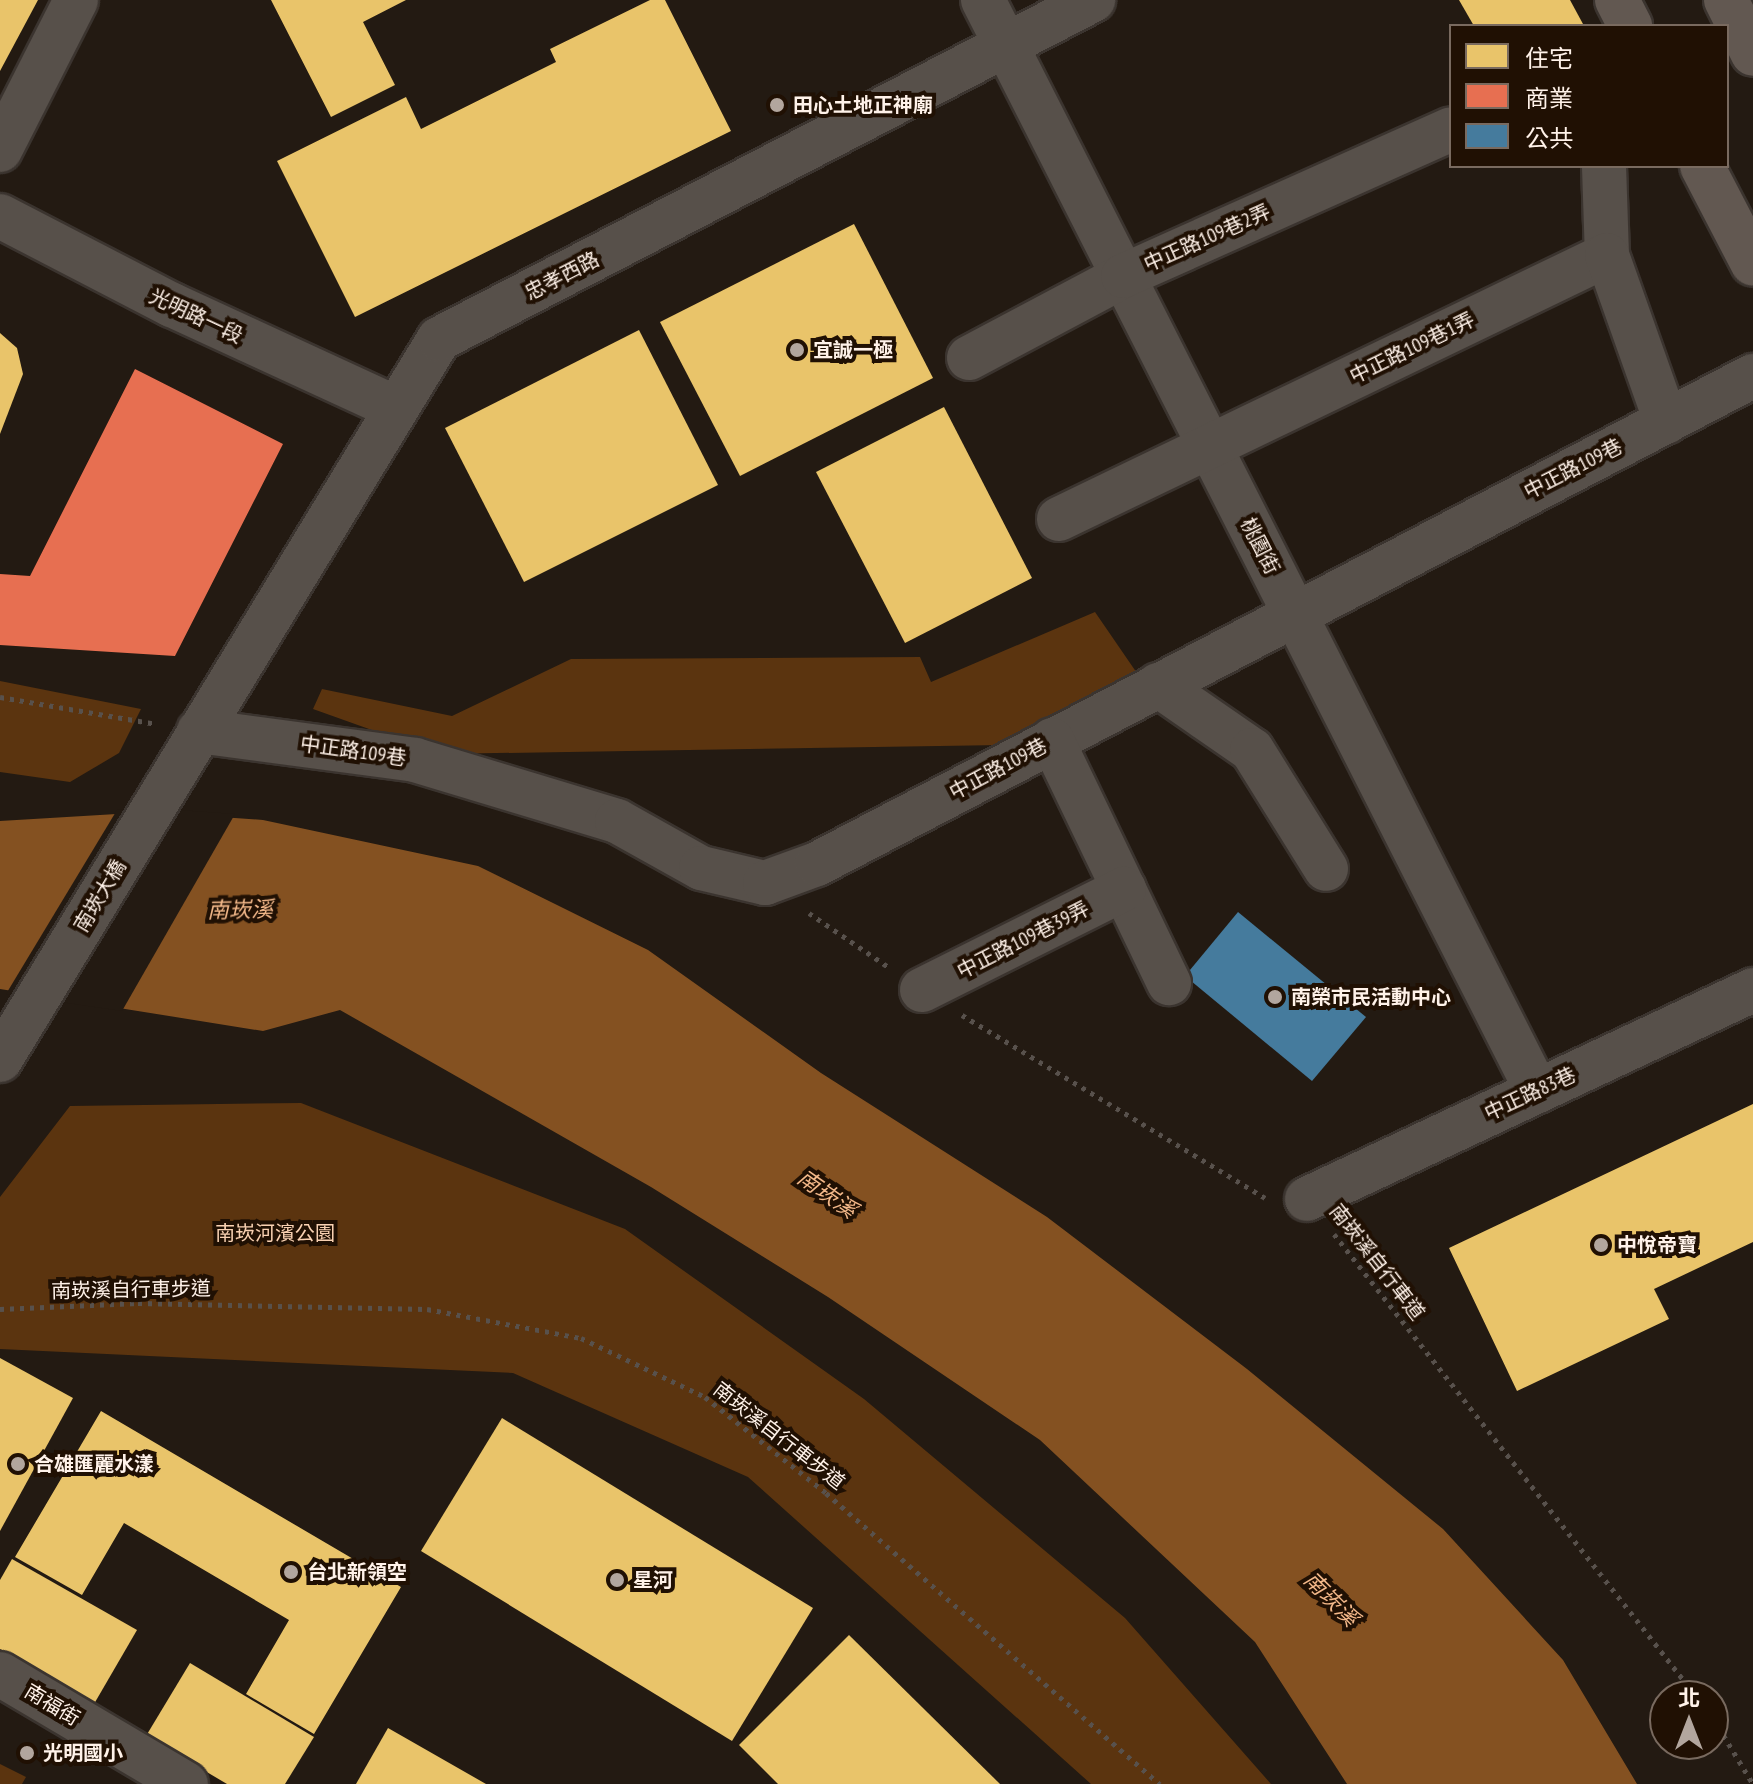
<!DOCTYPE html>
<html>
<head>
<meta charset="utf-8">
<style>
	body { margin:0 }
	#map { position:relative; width:1753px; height:1784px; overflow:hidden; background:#231a12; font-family:"PT Sans Narrow","Noto Sans TC",sans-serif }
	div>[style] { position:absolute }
	.green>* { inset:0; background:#5b340f }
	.water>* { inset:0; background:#845121 }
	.pier>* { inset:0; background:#231a12 }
	.homes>* { inset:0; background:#e9c46a }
	.shops>* { inset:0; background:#e76f51 }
	.public>* { inset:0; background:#457b9d }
	.path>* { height:5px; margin-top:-2.5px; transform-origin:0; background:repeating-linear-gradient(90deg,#58514c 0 4px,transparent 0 10px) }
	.roads { filter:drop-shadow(2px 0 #3b342f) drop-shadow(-2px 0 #3b342f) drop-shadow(0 2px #3b342f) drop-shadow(0 -2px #3b342f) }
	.minor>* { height:44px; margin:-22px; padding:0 22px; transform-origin:22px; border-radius:22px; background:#57504a }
	.major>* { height:44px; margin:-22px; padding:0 22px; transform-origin:22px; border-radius:22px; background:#625851 }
	.dots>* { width:22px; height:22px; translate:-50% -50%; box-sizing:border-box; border:4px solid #201003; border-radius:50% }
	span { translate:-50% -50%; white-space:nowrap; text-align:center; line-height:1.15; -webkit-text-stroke:8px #201003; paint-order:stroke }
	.poi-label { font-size:20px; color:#fff2e9; font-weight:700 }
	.left { translate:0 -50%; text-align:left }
	.street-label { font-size:20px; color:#fff2e9 }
	.park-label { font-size:20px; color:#f9d1b2 }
	.water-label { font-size:22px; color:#f4b98a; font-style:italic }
	.legend { position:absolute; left:1449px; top:24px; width:280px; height:144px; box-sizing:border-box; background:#201003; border:2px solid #796a5f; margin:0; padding:10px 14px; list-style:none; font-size:24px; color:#fff2e9 }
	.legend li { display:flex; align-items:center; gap:16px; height:40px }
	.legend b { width:40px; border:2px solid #796a5f }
	.north { position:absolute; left:1649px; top:1680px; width:80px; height:80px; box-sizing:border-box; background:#201003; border:2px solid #796a5f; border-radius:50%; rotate:0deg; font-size:22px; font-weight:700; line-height:32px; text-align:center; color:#fff2e9 }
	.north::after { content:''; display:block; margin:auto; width:28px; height:36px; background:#b2a69e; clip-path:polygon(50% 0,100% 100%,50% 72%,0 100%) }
</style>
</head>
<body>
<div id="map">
	<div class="green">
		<i style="clip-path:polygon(1095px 612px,1141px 679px,1003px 745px,439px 754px,313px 709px,322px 689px,452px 716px,571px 659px,920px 657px,931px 682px)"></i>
		<i style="clip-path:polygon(0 681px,141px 709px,119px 753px,70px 782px,0 772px)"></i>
		<i style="clip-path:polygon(301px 1103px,625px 1229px,864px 1399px,1125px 1618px,1271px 1784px,1091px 1784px,748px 1477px,513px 1373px,0 1349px,0 1197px,70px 1106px)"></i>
		<i style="clip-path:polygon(0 1764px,26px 1777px,22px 1784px,0 1784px)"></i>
	</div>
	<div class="water">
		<i style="clip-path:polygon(150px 812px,263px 820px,478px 866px,648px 950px,821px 1073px,1047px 1217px,1247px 1369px,1443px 1529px,1563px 1660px,1637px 1784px,1347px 1784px,1255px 1642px,1040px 1440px,828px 1297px,651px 1187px,340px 1010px,263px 1031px,0 989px,0 821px)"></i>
	</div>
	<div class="pier">
		<i style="clip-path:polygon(150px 808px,235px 814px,122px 1011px,6px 994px,117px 810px)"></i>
	</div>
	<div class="homes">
		<i style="clip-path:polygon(0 0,38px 0,0 71px)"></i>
		<i style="clip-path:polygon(271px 0,406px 0,363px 22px,395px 85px,331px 117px)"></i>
		<i style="clip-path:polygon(650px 0,665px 0,731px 131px,355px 317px,277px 161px,406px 97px,421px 129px,556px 62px,550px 49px)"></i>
		<i style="clip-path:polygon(1459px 0,1570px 0,1583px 24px,1474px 26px)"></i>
		<i style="clip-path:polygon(854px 224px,933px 378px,740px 476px,660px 322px)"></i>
		<i style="clip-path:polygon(639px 330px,718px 485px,524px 582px,445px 428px)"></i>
		<i style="clip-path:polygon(0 333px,17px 348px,23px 374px,0 434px)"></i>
		<i style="clip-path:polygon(944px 407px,1032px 578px,905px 643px,816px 472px)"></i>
		<i style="clip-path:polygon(1753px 1104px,1753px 1242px,1654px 1289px,1669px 1319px,1517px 1391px,1449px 1248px)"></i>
		<i style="clip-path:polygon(0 1358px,73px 1398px,0 1531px)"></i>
		<i style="clip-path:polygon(101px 1411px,401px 1587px,314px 1734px,246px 1694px,289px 1620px,124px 1523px,82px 1595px,15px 1557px)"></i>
		<i style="clip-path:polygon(502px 1418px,813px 1608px,732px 1741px,421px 1551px)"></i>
		<i style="clip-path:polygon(12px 1559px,137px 1630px,94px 1704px,0 1649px,0 1580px)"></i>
		<i style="clip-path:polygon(849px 1635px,1000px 1784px,778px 1784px,739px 1745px)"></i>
		<i style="clip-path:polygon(190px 1663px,314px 1737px,285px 1784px,227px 1784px,146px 1736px)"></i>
		<i style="clip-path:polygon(388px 1728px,486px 1784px,356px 1784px)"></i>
	</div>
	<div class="shops">
		<i style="clip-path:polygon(135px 369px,283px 444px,175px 656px,0 645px,0 574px,30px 576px)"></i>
	</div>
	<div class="public">
		<i style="clip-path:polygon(1238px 912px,1366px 1017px,1312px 1081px,1185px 976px)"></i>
	</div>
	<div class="path">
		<i style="left:0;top:697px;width:159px;rotate:9.8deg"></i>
		<i style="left:809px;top:913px;width:98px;rotate:34.2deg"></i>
		<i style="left:962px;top:1015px;width:354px;rotate:31.1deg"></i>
		<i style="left:1334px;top:1234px;width:587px;rotate:51.92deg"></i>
		<i style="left:0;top:1309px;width:138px;rotate:-2.5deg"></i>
		<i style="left:138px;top:1303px;width:289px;rotate:1.2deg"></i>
		<i style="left:427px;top:1309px;width:157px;rotate:10.7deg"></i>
		<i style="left:581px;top:1338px;width:137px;rotate:25.4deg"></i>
		<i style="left:705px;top:1397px;width:154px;rotate:38.4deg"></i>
		<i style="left:826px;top:1493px;width:443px;rotate:41.1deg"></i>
		<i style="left:1713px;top:1718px;width:77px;rotate:58.8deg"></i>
	</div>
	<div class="roads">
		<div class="minor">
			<i style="left:983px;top:0;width:1224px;rotate:63.08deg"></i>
			<i style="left:0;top:150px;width:168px;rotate:-63.1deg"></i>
			<i style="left:1604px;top:166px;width:89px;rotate:88.1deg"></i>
			<i style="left:0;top:216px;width:194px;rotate:27.4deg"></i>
			<i style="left:172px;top:305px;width:247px;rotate:24.7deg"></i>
			<i style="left:969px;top:358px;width:174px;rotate:-28deg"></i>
			<i style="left:1123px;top:276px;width:359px;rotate:-24.1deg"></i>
			<i style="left:1059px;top:519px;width:608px;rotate:-25.72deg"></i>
			<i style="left:1607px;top:255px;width:177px;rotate:70.5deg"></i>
			<i style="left:1158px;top:685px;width:114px;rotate:34.7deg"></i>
			<i style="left:1252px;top:750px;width:140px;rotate:58.1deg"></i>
			<i style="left:199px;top:731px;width:218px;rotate:7.6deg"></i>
			<i style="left:415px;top:760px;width:211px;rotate:16.8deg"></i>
			<i style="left:617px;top:821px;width:96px;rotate:29.2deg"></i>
			<i style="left:701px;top:868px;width:66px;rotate:13.2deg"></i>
			<i style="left:765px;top:883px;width:55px;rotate:-20.1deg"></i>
			<i style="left:817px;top:864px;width:1056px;rotate:-27.54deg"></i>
			<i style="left:1052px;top:740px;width:270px;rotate:64.3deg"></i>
			<i style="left:922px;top:990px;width:226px;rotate:-26.6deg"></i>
			<i style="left:0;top:1060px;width:844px;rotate:-58.66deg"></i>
			<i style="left:439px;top:339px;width:737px;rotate:-27.4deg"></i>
			<i style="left:1307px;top:1199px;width:493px;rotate:-25.1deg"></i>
			<i style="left:0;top:1674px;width:216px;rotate:30.6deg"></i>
		</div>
		<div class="major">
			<i style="left:1617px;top:0;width:29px;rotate:63deg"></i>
			<i style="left:1726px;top:0;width:60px;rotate:63.4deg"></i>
			<i style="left:1702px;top:166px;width:110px;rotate:62.5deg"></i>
		</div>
	</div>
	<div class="dots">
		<i style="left:777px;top:105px;background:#b2a69e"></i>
		<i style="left:797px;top:350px;background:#b2a69e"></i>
		<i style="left:1275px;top:997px;background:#b2a69e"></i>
		<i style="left:1601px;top:1245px;background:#b2a69e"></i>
		<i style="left:18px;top:1464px;background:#b2a69e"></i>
		<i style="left:291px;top:1572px;background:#b2a69e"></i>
		<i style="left:617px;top:1580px;background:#b2a69e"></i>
		<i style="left:27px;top:1753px;background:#b2a69e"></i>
	</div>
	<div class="poi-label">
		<span class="left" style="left:793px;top:105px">田心土地正神廟</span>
		<span class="left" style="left:813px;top:350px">宜誠一極</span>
		<span class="left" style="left:1291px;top:997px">南榮市民活動中心</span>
		<span class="left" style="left:1617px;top:1245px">中悅帝寶</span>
		<span class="left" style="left:34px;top:1464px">合雄匯麗水漾</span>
		<span class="left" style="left:307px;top:1572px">台北新領空</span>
		<span class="left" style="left:633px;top:1580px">星河</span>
		<span class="left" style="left:43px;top:1753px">光明國小</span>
	</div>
	<div class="street-label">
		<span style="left:1207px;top:238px;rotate:-24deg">中正路109巷2弄</span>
		<span style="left:562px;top:276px;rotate:-27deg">忠孝西路</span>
		<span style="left:196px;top:316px;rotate:25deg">光明路一段</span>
		<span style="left:1412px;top:348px;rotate:-26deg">中正路109巷1弄</span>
		<span style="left:1573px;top:469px;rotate:-27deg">中正路109巷</span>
		<span style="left:1260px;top:546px;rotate:63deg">桃園街</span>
		<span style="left:353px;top:751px;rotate:8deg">中正路109巷</span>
		<span style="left:998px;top:769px;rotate:-28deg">中正路109巷</span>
		<span style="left:100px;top:896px;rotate:-59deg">南崁大橋</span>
		<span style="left:1023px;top:940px;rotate:-27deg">中正路109巷39弄</span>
		<span style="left:1530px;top:1094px;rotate:-25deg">中正路83巷</span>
		<span style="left:1377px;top:1262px;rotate:52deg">南崁溪自行車道</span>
		<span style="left:131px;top:1290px;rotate:-1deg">南崁溪自行車步道</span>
		<span style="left:779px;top:1436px;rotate:38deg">南崁溪自行車步道</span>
		<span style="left:52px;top:1705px;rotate:31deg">南福街</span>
	</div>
	<div class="park-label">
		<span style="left:275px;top:1233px">南崁河濱公園</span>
	</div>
	<div class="water-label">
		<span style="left:240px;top:910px;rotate:-1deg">南崁溪</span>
		<span style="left:827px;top:1194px;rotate:35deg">南崁溪</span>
		<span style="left:1331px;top:1599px;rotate:45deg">南崁溪</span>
	</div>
	<ul class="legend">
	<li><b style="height:22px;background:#e9c46a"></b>住宅</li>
	<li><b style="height:22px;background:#e76f51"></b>商業</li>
	<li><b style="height:22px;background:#457b9d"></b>公共</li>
	</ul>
	<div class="north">北</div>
</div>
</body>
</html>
